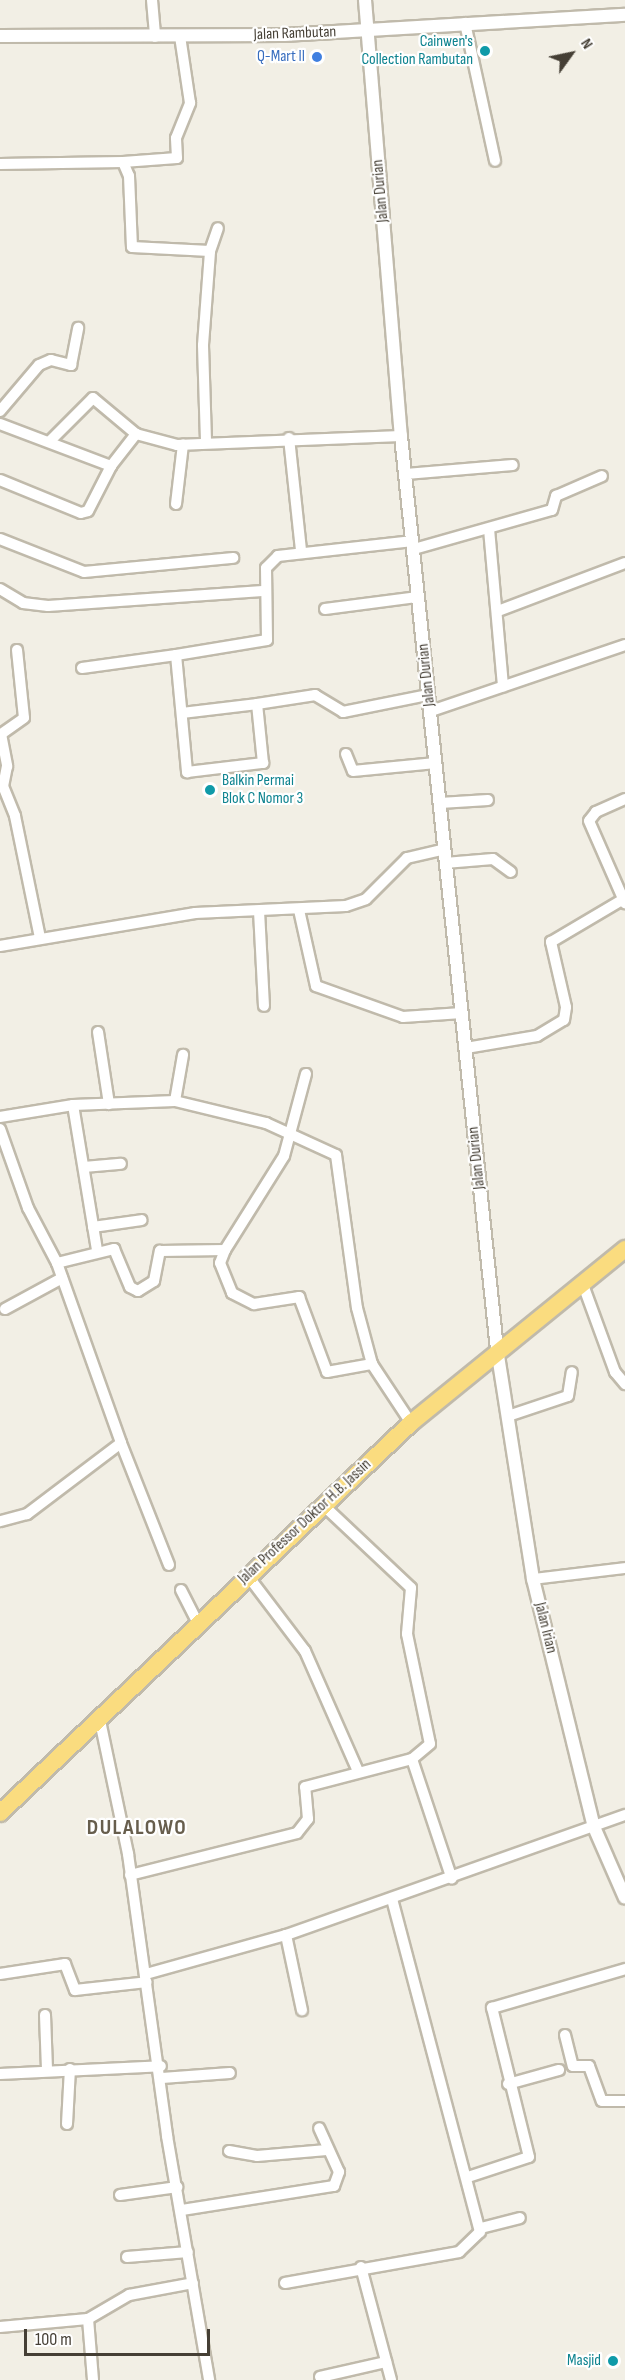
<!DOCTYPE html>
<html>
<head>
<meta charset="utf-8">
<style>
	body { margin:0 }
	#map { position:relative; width:625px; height:2380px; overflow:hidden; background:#f2efe5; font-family:"Sofia Sans Condensed",sans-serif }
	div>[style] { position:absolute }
	.roads { filter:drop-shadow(2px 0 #c0baab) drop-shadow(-2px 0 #c0baab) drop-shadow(0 2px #c0baab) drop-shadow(0 -2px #c0baab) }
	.minor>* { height:10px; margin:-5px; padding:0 5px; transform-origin:5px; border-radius:5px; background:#fff }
	.tertiary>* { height:12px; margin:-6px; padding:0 6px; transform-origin:6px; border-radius:6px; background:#fff }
	.trunk>* { height:16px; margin:-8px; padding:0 8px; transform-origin:8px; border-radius:8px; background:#fadc7f }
	.dots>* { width:16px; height:16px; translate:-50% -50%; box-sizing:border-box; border:3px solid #fff; border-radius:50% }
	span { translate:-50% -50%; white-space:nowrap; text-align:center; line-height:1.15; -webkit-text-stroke:4.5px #fff; paint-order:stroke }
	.street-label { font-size:16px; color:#453f35 }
	.culture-label { font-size:16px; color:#0d838f }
	.right { translate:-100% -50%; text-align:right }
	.left { translate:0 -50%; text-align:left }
	.shop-label { font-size:16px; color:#366cbe }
	.district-label { font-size:22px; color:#675e4d; font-weight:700; letter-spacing:1.5px }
	.north { position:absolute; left:541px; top:24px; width:60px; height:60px; -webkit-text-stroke:4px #fff; paint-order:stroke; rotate:57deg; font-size:16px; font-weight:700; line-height:24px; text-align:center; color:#453f35 }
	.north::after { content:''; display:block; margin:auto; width:21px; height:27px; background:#453f35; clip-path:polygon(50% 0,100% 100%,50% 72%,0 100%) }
	.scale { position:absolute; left:24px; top:2329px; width:186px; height:27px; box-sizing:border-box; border:3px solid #453f35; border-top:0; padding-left:8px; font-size:18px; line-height:21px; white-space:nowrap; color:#453f35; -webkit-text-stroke:4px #fff; paint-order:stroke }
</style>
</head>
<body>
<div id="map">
	<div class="roads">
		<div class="minor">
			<i style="left:152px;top:0;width:37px;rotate:85deg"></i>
			<i style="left:465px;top:23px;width:141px;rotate:77.7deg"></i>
			<i style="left:123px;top:162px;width:54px;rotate:-4.2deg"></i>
			<i style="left:177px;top:158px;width:20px;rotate:-93deg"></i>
			<i style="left:176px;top:138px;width:38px;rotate:-68deg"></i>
			<i style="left:190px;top:103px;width:68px;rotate:-98.5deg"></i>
			<i style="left:0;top:164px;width:123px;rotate:-0.9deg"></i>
			<i style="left:123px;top:162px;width:15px;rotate:67deg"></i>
			<i style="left:129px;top:176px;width:71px;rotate:87.6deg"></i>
			<i style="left:132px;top:247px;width:78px;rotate:2.9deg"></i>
			<i style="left:0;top:411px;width:60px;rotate:-49.7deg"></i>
			<i style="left:39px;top:365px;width:13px;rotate:-23deg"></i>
			<i style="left:51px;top:360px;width:21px;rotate:14deg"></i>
			<i style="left:71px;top:365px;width:38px;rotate:-79deg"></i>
			<i style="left:0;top:424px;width:119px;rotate:20.7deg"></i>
			<i style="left:111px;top:466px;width:41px;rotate:-52deg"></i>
			<i style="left:136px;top:434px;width:42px;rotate:15deg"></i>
			<i style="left:177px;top:445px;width:224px;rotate:-2.3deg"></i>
			<i style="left:289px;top:438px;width:113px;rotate:83.9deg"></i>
			<i style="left:206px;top:441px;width:96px;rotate:-91.8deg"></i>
			<i style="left:203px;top:345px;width:94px;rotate:-85.7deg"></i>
			<i style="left:210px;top:251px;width:24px;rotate:-71deg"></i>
			<i style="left:49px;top:442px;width:62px;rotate:-45deg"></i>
			<i style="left:93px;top:398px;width:56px;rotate:39.9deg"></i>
			<i style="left:406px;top:474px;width:107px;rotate:-4.8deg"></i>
			<i style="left:0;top:480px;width:87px;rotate:22.2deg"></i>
			<i style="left:81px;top:513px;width:7px;rotate:-16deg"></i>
			<i style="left:88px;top:511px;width:51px;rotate:-62.9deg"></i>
			<i style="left:176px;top:504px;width:60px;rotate:-83.3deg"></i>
			<i style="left:489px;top:529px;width:158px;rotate:84.9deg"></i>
			<i style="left:0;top:539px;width:90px;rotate:21.4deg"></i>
			<i style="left:84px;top:572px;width:150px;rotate:-5.4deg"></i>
			<i style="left:413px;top:541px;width:136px;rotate:173.7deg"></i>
			<i style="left:278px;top:556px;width:17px;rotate:135deg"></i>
			<i style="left:266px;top:568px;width:72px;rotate:89.2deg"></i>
			<i style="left:267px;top:640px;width:92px;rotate:170.6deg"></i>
			<i style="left:176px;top:655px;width:118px;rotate:84.6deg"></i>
			<i style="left:187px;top:772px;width:77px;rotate:-6.8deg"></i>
			<i style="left:263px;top:763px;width:59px;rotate:-95.8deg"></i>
			<i style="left:257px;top:704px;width:59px;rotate:-8.8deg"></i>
			<i style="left:315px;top:695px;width:33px;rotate:31deg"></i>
			<i style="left:343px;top:712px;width:87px;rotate:-11.3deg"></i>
			<i style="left:414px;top:549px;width:143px;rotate:-15.8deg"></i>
			<i style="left:552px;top:510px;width:15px;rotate:-74deg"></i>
			<i style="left:556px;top:496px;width:50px;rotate:-23.5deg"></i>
			<i style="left:0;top:589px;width:27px;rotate:31deg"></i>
			<i style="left:23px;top:603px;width:25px;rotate:7deg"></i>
			<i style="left:48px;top:606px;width:215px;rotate:-4deg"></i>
			<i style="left:325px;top:609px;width:94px;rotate:-7.4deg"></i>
			<i style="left:498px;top:611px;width:136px;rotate:-20.7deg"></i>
			<i style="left:17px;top:650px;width:68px;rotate:84.1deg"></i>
			<i style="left:24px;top:718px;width:28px;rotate:145deg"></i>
			<i style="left:1px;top:734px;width:33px;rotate:79deg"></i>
			<i style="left:7px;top:766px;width:20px;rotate:101deg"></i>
			<i style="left:3px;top:786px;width:32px;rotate:68deg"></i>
			<i style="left:15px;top:816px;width:125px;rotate:78.4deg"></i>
			<i style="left:82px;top:668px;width:95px;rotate:-7.9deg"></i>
			<i style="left:431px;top:711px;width:205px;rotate:-18.8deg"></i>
			<i style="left:182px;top:713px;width:76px;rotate:-6.8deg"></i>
			<i style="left:346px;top:754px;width:18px;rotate:68deg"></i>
			<i style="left:353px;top:771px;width:83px;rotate:-5.5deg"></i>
			<i style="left:625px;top:799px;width:32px;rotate:156deg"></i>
			<i style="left:596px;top:812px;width:11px;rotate:128deg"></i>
			<i style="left:589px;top:821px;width:90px;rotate:66.3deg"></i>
			<i style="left:440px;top:803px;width:48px;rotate:-3.6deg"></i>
			<i style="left:445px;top:863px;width:48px;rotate:-4.8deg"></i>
			<i style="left:493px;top:859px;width:22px;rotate:36deg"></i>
			<i style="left:299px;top:910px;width:78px;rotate:77.4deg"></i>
			<i style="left:316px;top:986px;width:92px;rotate:19.6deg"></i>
			<i style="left:403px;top:1017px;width:59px;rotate:-3.9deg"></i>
			<i style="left:259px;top:911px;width:95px;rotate:87deg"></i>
			<i style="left:0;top:946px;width:198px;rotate:-9.6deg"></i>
			<i style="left:195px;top:913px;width:151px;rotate:-2.7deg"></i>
			<i style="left:346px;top:906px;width:21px;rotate:-19deg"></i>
			<i style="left:366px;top:899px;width:58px;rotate:-45deg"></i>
			<i style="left:407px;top:858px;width:37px;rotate:-13deg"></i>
			<i style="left:98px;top:1032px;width:73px;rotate:81.3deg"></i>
			<i style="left:466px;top:1048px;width:72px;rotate:-9.6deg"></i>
			<i style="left:537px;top:1036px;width:31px;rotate:-31deg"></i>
			<i style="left:564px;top:1020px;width:13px;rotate:-81deg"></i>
			<i style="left:566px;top:1007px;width:67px;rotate:-103deg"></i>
			<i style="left:551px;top:942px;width:82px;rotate:-30.6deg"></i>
			<i style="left:175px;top:1101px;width:47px;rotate:-80.1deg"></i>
			<i style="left:73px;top:1105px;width:147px;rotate:80.6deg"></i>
			<i style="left:0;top:1117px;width:74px;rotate:-9.3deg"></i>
			<i style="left:73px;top:1105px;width:102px;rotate:-2.2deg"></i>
			<i style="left:175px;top:1101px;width:94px;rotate:13.6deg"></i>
			<i style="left:266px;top:1123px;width:77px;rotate:24.6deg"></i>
			<i style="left:336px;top:1155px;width:154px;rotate:82.2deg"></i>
			<i style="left:357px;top:1308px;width:58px;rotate:75deg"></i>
			<i style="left:372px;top:1364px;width:71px;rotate:56.5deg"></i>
			<i style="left:0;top:1129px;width:84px;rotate:70.5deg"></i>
			<i style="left:28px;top:1208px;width:62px;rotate:62.2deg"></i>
			<i style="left:57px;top:1263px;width:191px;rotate:70.4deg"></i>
			<i style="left:121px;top:1443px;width:118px;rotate:142.9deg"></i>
			<i style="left:27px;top:1514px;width:28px;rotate:165deg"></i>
			<i style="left:84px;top:1167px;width:37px;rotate:-5deg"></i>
			<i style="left:93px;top:1227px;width:49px;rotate:-8.1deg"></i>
			<i style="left:225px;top:1250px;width:14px;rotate:111deg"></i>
			<i style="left:220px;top:1263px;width:32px;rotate:68deg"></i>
			<i style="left:232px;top:1293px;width:25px;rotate:27deg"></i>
			<i style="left:254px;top:1304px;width:46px;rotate:-8.8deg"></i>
			<i style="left:299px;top:1297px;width:80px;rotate:69.5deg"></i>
			<i style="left:327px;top:1372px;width:46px;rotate:-10.1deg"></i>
			<i style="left:57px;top:1263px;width:59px;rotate:-13.8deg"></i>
			<i style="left:114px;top:1249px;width:41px;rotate:67.2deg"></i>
			<i style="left:130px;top:1287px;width:9px;rotate:27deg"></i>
			<i style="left:138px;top:1291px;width:19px;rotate:-32deg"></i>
			<i style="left:154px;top:1281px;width:31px;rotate:-79deg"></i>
			<i style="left:160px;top:1251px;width:65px;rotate:-0.9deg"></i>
			<i style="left:225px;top:1250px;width:111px;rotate:-57.9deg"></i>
			<i style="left:284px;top:1156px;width:85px;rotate:-75deg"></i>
			<i style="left:582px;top:1282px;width:96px;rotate:69.9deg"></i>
			<i style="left:615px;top:1372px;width:16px;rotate:50deg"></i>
			<i style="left:5px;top:1309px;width:65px;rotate:-28.5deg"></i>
			<i style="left:508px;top:1416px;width:63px;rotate:-18.4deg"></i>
			<i style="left:568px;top:1396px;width:24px;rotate:-81deg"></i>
			<i style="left:121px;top:1443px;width:131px;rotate:68.5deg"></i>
			<i style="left:323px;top:1505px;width:121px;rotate:43.3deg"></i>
			<i style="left:411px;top:1588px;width:46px;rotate:95deg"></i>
			<i style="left:407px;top:1634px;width:112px;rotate:78.2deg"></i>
			<i style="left:430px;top:1744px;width:23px;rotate:140deg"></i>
			<i style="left:248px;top:1576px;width:94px;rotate:52.8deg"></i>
			<i style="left:305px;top:1651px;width:131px;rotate:66.2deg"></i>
			<i style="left:533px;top:1579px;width:93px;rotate:-6.8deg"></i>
			<i style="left:181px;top:1590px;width:37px;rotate:63deg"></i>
			<i style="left:99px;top:1716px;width:141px;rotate:78.1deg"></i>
			<i style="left:128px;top:1854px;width:285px;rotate:82.1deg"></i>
			<i style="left:167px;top:2136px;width:248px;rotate:80.2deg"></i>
			<i style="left:130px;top:1875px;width:172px;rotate:-14.1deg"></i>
			<i style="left:297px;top:1833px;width:18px;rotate:-52deg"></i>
			<i style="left:308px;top:1819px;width:32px;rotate:-95deg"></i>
			<i style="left:305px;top:1787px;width:111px;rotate:-14.7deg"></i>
			<i style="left:412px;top:1759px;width:126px;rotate:71.6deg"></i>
			<i style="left:286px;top:1935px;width:77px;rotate:78deg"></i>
			<i style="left:0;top:1974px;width:66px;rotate:-8.7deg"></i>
			<i style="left:65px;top:1964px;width:28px;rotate:69deg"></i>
			<i style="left:75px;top:1990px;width:72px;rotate:-6.3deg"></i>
			<i style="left:146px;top:1974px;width:145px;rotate:-15.6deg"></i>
			<i style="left:286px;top:1935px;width:360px;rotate:-19.5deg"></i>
			<i style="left:45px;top:2015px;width:55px;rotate:87.9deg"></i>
			<i style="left:565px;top:2035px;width:32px;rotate:76deg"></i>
			<i style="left:573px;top:2066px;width:16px"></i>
			<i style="left:589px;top:2066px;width:37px;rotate:70deg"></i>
			<i style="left:602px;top:2101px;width:23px"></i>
			<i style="left:0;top:2074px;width:161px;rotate:-2.8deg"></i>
			<i style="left:162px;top:2078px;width:68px;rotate:-4.2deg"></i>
			<i style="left:508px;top:2084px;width:53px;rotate:-15.4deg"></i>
			<i style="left:67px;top:2124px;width:55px;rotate:-86.9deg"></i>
			<i style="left:229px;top:2151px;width:28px;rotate:10deg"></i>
			<i style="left:257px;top:2156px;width:70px;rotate:-4.9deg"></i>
			<i style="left:468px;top:2177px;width:64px;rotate:-18.2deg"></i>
			<i style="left:529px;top:2157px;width:154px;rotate:-103.9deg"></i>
			<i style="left:492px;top:2008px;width:139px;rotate:-16.3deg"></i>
			<i style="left:120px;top:2195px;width:58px;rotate:-8deg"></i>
			<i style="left:182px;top:2210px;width:154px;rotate:-9deg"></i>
			<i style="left:334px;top:2186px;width:15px;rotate:-70deg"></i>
			<i style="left:339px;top:2172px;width:48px;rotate:-114.4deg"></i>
			<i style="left:481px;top:2228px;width:40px;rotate:-14.4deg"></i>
			<i style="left:127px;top:2257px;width:61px;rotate:-4.7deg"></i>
			<i style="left:361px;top:2267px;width:117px;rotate:75.1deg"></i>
			<i style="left:285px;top:2283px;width:177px;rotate:-10.1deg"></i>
			<i style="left:459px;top:2252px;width:29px;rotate:-44deg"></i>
			<i style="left:480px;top:2232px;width:345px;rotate:-104.8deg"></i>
			<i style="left:88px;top:2319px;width:61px;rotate:85.3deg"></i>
			<i style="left:0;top:2327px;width:88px;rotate:-5.2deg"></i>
			<i style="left:88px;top:2319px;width:48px;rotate:-30.3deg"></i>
			<i style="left:129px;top:2295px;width:65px;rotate:-10.6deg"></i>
			<i style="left:320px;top:2377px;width:68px;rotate:-12.8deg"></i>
		</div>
		<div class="tertiary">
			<i style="left:365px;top:0;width:437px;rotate:85.3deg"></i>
			<i style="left:401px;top:436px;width:918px;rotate:84deg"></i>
			<i style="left:497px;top:1349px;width:233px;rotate:81.1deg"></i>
			<i style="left:533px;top:1579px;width:255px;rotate:76.2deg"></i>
			<i style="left:594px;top:1827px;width:77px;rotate:66.4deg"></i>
			<i style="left:0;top:36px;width:284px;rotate:-0.2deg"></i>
			<i style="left:284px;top:35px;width:342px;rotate:-3.4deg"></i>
		</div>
		<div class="trunk">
			<i style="left:0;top:1813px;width:567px;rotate:-43.5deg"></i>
			<i style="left:411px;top:1423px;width:276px;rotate:-39.1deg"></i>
		</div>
	</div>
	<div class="dots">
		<i style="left:485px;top:51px;background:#0f9aa8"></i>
		<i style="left:317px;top:57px;background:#3f7fe0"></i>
		<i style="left:210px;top:790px;background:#0f9aa8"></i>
		<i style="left:613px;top:2361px;background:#0f9aa8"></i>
	</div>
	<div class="street-label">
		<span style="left:295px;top:34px;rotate:-2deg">Jalan Rambutan</span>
		<span style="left:381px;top:191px;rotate:-95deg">Jalan Durian</span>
		<span style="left:427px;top:675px;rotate:-96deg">Jalan Durian</span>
		<span style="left:477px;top:1158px;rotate:-96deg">Jalan Durian</span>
		<span style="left:305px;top:1522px;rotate:-43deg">Jalan Professor Doktor H.B. Jassin</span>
		<span style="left:545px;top:1628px;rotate:76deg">Jalan Irian</span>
	</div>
	<div class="culture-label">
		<span class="right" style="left:473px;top:51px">Cainwen's<br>Collection Rambutan</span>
		<span class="left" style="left:222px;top:790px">Balkin Permai<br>Blok C Nomor 3</span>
		<span class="right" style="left:601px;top:2361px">Masjid</span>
	</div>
	<div class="shop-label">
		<span class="right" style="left:305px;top:57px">Q-Mart II</span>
	</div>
	<div class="district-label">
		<span style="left:137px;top:1828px">DULALOWO</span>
	</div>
	<div class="north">N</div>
	<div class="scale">100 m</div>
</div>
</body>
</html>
